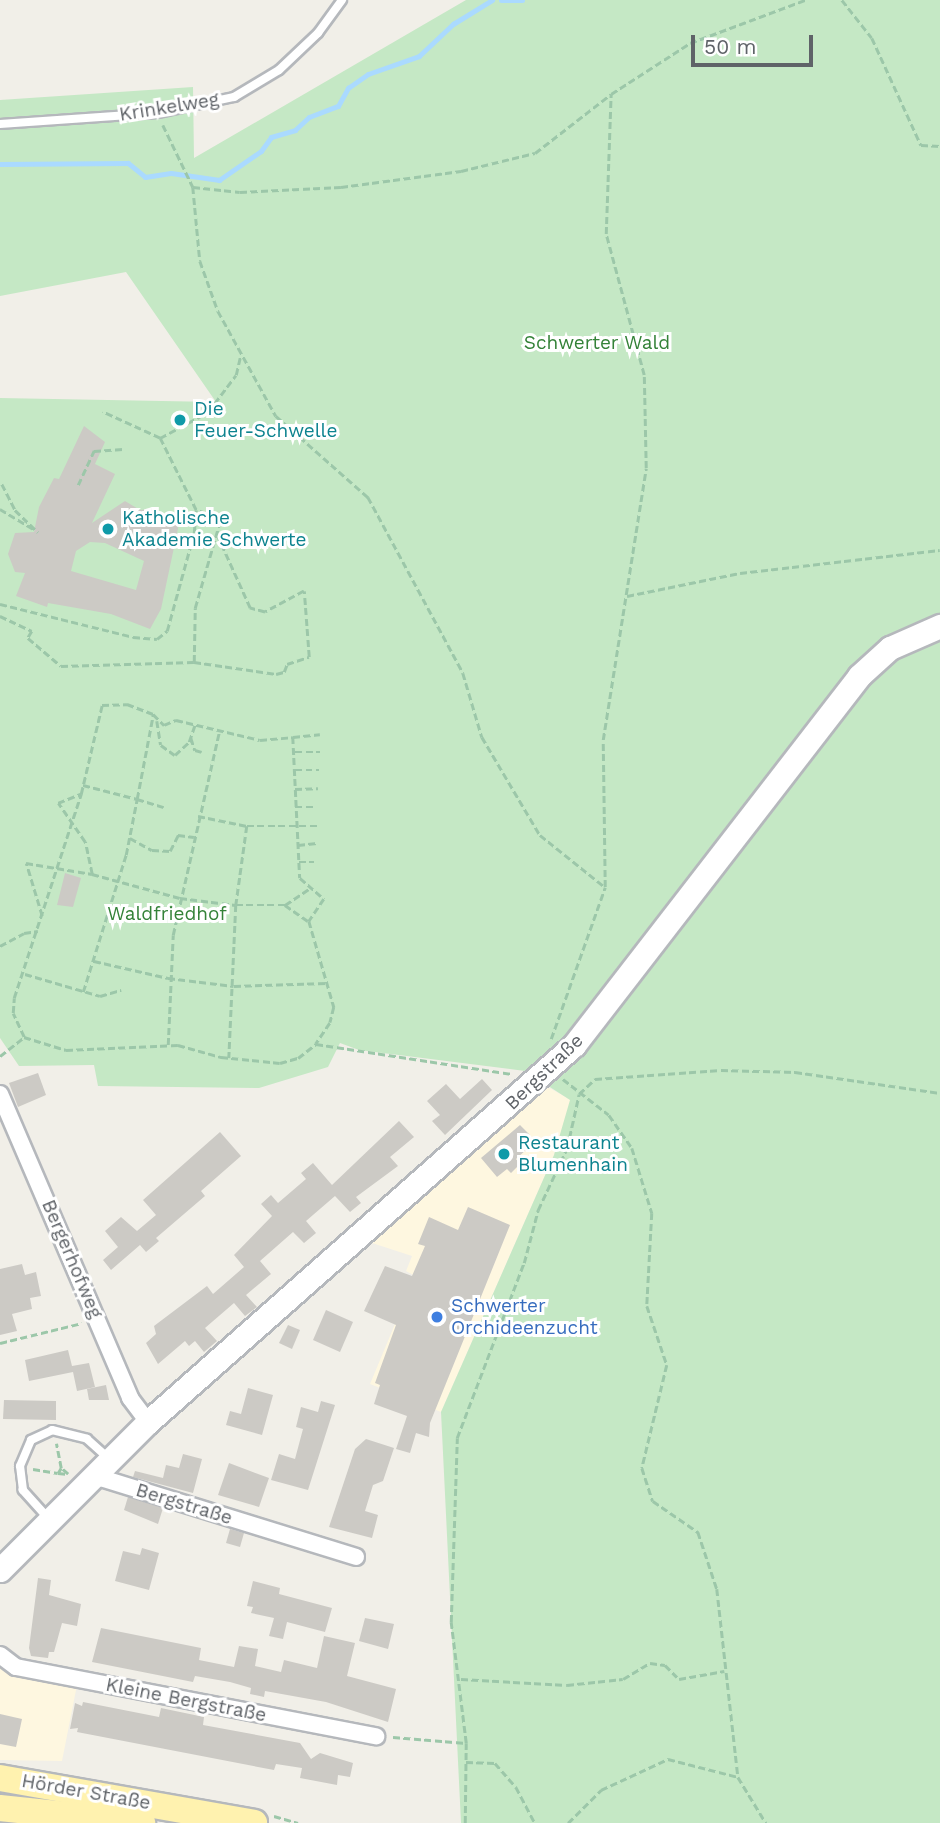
<!DOCTYPE html>
<html>
<head>
<meta charset="utf-8">
<style>
	body { margin:0 }
	#map { position:relative; width:940px; height:1823px; overflow:hidden; background:#f1efe8; font-family:"Work Sans",sans-serif }
	div>[style] { position:absolute }
	.commercial>* { inset:0; background:#fef7e0 }
	.green>* { inset:0; background:#c5e8c5 }
	.stream>* { height:5px; margin:-2.5px; padding:0 2.5px; transform-origin:2.5px; border-radius:2.5px; background:#aadaff }
	.building>* { inset:0; background:#cccac5 }
	.path>* { height:2.5px; margin-top:-1.25px; transform-origin:0; background:repeating-linear-gradient(90deg,#9cc7a9 0 7px,transparent 0 10.5px) }
	.roads { filter:drop-shadow(2px 0 #b5b8bc) drop-shadow(-2px 0 #b5b8bc) drop-shadow(0 2px #b5b8bc) drop-shadow(0 -2px #b5b8bc) }
	.service>* { height:8px; margin:-4px; padding:0 4px; transform-origin:4px; border-radius:4px; background:#fff }
	.minor>* { height:16px; margin:-8px; padding:0 8px; transform-origin:8px; border-radius:8px; background:#fff }
	.secondary>* { height:23px; margin:-11.5px; padding:0 11.5px; transform-origin:11.5px; border-radius:11.5px; background:#fff }
	.primary>* { height:26px; margin:-13px; padding:0 13px; transform-origin:13px; border-radius:13px; background:#fff2af }
	.dots>* { width:19px; height:19px; translate:-50% -50%; box-sizing:border-box; border:4px solid #fff; border-radius:50% }
	span { translate:-50% -50%; white-space:nowrap; text-align:center; line-height:1.15; -webkit-text-stroke:6px #fff; paint-order:stroke }
	.street-label { font-size:19px; color:#5f6368 }
	.park-label { font-size:19px; color:#348238 }
	.culture-label { font-size:19px; color:#0d838f }
	.left { translate:0 -50%; text-align:left }
	.shop-label { font-size:19px; color:#366cbe }
	.scale { position:absolute; left:691px; top:35px; width:122px; height:32px; box-sizing:border-box; border:4px solid #5f6368; border-top:0; padding-left:9px; font-size:21px; line-height:24px; white-space:nowrap; color:#5f6368; -webkit-text-stroke:5px #fff; paint-order:stroke }
</style>
</head>
<body>
<div id="map">
	<div class="commercial">
		<i style="clip-path:polygon(544px 1085px,571px 1100px,554px 1155px,441px 1412px,370px 1384px,415px 1276px,406px 1271px,412px 1256px,369px 1242px)"></i>
		<i style="clip-path:polygon(0 1663px,77px 1685px,62px 1761px,0 1760px)"></i>
	</div>
	<div class="green">
		<i style="clip-path:polygon(466px 0,940px 0,940px 1823px,461px 1823px,441px 1412px,554px 1155px,570px 1100px,525px 1071px,359px 1050px,340px 1043px,328px 1067px,259px 1088px,98px 1086px,94px 1065px,19px 1066px,0 1038px,0 398px,216px 402px,126px 272px,0 296px,0 100px,193px 87px,194px 158px)"></i>
	</div>
	<div class="stream">
		<i style="left:501px;top:0;width:21px"></i>
		<i style="left:0;top:164px;width:128px;rotate:-0.4deg"></i>
		<i style="left:128px;top:163px;width:22px;rotate:39deg"></i>
		<i style="left:145px;top:177px;width:26px;rotate:-9deg"></i>
		<i style="left:171px;top:173px;width:49px;rotate:8.3deg"></i>
		<i style="left:219px;top:180px;width:51px;rotate:-34.6deg"></i>
		<i style="left:261px;top:151px;width:17px;rotate:-54deg"></i>
		<i style="left:271px;top:137px;width:25px;rotate:-16deg"></i>
		<i style="left:295px;top:130px;width:19px;rotate:-43deg"></i>
		<i style="left:309px;top:117px;width:31px;rotate:-21deg"></i>
		<i style="left:338px;top:106px;width:21px;rotate:-61deg"></i>
		<i style="left:348px;top:88px;width:24px;rotate:-35deg"></i>
		<i style="left:368px;top:74px;width:54px;rotate:-19.4deg"></i>
		<i style="left:419px;top:56px;width:47px;rotate:-43.3deg"></i>
		<i style="left:453px;top:24px;width:46px;rotate:-31.6deg"></i>
	</div>
	<div class="building">
		<i style="clip-path:polygon(evenodd,84px 426px,105px 442px,95px 464px,115px 474px,92px 523px,125px 501px,140px 510px,151px 509px,180px 519px,161px 609px,150px 629px,111px 614px,48px 603px,47px 607px,16px 596px,25px 573px,15px 572px,8px 554px,15px 533px,34px 532px,39px 507px,54px 478px,59px 479px,84px 426px,90px 542px,105px 543px,144px 561px,136px 590px,71px 571px,76px 551px,90px 542px)"></i>
		<i style="clip-path:polygon(65px 873px,81px 878px,73px 907px,57px 905px)"></i>
		<i style="clip-path:polygon(38px 1073px,46px 1095px,18px 1107px,9px 1083px)"></i>
		<i style="clip-path:polygon(482px 1079px,492px 1090px,445px 1135px,432px 1121px,440px 1115px,427px 1101px,446px 1084px,460px 1099px)"></i>
		<i style="clip-path:polygon(399px 1121px,414px 1137px,390px 1157px,398px 1166px,356px 1197px,361px 1203px,350px 1212px,335px 1196px,306px 1221px,316px 1233px,304px 1243px,293px 1232px,260px 1261px,271px 1274px,246px 1295px,257px 1307px,245px 1316px,234px 1303px,205px 1328px,217px 1341px,204px 1352px,195px 1341px,189px 1346px,185px 1341px,158px 1364px,146px 1343px,156px 1334px,154px 1326px,207px 1286px,213px 1294px,244px 1267px,234px 1255px,272px 1216px,261px 1204px,271px 1195px,278px 1203px,306px 1179px,301px 1173px,313px 1163px,332px 1185px)"></i>
		<i style="clip-path:polygon(520px 1125px,530px 1135px,522px 1142px,527px 1149px,516px 1159px,520px 1164px,511px 1173px,507px 1169px,497px 1177px,481px 1158px)"></i>
		<i style="clip-path:polygon(220px 1132px,241px 1156px,201px 1191px,205px 1196px,156px 1238px,159px 1241px,146px 1252px,140px 1245px,111px 1270px,103px 1260px,118px 1247px,105px 1231px,121px 1217px,137px 1231px,156px 1215px,143px 1200px)"></i>
		<i style="clip-path:polygon(468px 1207px,510px 1225px,430px 1423px,429px 1437px,416px 1433px,410px 1453px,396px 1449px,407px 1416px,374px 1404px,380px 1385px,375px 1383px,396px 1325px,364px 1311px,385px 1266px,412px 1276px,425px 1246px,418px 1244px,429px 1217px,458px 1230px)"></i>
		<i style="clip-path:polygon(22px 1264px,25px 1275px,36px 1272px,41px 1296px,30px 1298px,32px 1309px,12px 1314px,17px 1331px,0 1335px,0 1269px)"></i>
		<i style="clip-path:polygon(326px 1310px,353px 1322px,340px 1352px,313px 1340px)"></i>
		<i style="clip-path:polygon(288px 1325px,300px 1330px,292px 1349px,279px 1343px)"></i>
		<i style="clip-path:polygon(68px 1350px,72px 1366px,89px 1363px,95px 1387px,77px 1391px,73px 1372px,29px 1381px,25px 1360px)"></i>
		<i style="clip-path:polygon(106px 1385px,109px 1400px,89px 1400px,87px 1389px)"></i>
		<i style="clip-path:polygon(248px 1388px,273px 1395px,262px 1435px,226px 1425px,230px 1411px,241px 1414px)"></i>
		<i style="clip-path:polygon(4px 1400px,56px 1401px,56px 1420px,3px 1419px)"></i>
		<i style="clip-path:polygon(321px 1401px,335px 1405px,308px 1490px,271px 1480px,279px 1454px,295px 1459px,303px 1429px,296px 1427px,301px 1407px,318px 1412px)"></i>
		<i style="clip-path:polygon(366px 1439px,394px 1448px,383px 1481px,373px 1485px,365px 1511px,378px 1515px,372px 1538px,329px 1527px,355px 1449px)"></i>
		<i style="clip-path:polygon(183px 1454px,202px 1459px,193px 1493px,133px 1477px,135px 1471px,163px 1478px,166px 1465px,179px 1468px)"></i>
		<i style="clip-path:polygon(229px 1463px,269px 1478px,259px 1507px,218px 1495px)"></i>
		<i style="clip-path:polygon(128px 1497px,163px 1508px,158px 1524px,124px 1510px)"></i>
		<i style="clip-path:polygon(230px 1529px,244px 1533px,240px 1547px,226px 1543px)"></i>
		<i style="clip-path:polygon(142px 1548px,159px 1553px,149px 1590px,115px 1581px,123px 1551px,140px 1555px)"></i>
		<i style="clip-path:polygon(38px 1578px,51px 1580px,49px 1595px,81px 1604px,77px 1626px,62px 1623px,54px 1652px,49px 1652px,48px 1658px,31px 1656px,29px 1648px)"></i>
		<i style="clip-path:polygon(253px 1581px,280px 1588px,279px 1594px,332px 1608px,325px 1632px,287px 1622px,283px 1639px,269px 1636px,274px 1618px,251px 1613px,253px 1607px,247px 1606px)"></i>
		<i style="clip-path:polygon(365px 1618px,394px 1624px,388px 1649px,359px 1641px)"></i>
		<i style="clip-path:polygon(101px 1628px,201px 1648px,199px 1660px,234px 1667px,239px 1646px,258px 1649px,255px 1666px,281px 1672px,284px 1660px,317px 1668px,324px 1636px,355px 1643px,347px 1676px,396px 1689px,388px 1722px,326px 1702px,265px 1691px,264px 1697px,250px 1694px,251px 1688px,230px 1682px,195px 1676px,193px 1682px,92px 1662px)"></i>
		<i style="clip-path:polygon(83px 1702px,159px 1717px,161px 1708px,204px 1717px,203px 1725px,300px 1743px,311px 1759px,320px 1753px,353px 1763px,350px 1777px,338px 1775px,337px 1785px,300px 1778px,302px 1768px,276px 1764px,274px 1770px,77px 1732px,78px 1728px,70px 1729px,75px 1703px,82px 1706px)"></i>
		<i style="clip-path:polygon(0 1714px,22px 1719px,16px 1747px,0 1744px)"></i>
	</div>
	<div class="path">
		<i style="left:842px;top:0;width:48px;rotate:51.7deg"></i>
		<i style="left:872px;top:38px;width:118px;rotate:65.4deg"></i>
		<i style="left:921px;top:145px;width:19px;rotate:3deg"></i>
		<i style="left:163px;top:125px;width:69px;rotate:64.2deg"></i>
		<i style="left:193px;top:187px;width:74px;rotate:84.6deg"></i>
		<i style="left:200px;top:261px;width:53px;rotate:70.2deg"></i>
		<i style="left:218px;top:311px;width:120px;rotate:61.1deg"></i>
		<i style="left:276px;top:416px;width:123px;rotate:41.4deg"></i>
		<i style="left:368px;top:497px;width:200px;rotate:61.6deg"></i>
		<i style="left:463px;top:673px;width:67px;rotate:73.5deg"></i>
		<i style="left:482px;top:737px;width:114px;rotate:59.4deg"></i>
		<i style="left:540px;top:835px;width:83px;rotate:38.7deg"></i>
		<i style="left:193px;top:187px;width:47px;rotate:6.1deg"></i>
		<i style="left:240px;top:192px;width:101px;rotate:-2.8deg"></i>
		<i style="left:341px;top:187px;width:121px;rotate:-7.6deg"></i>
		<i style="left:461px;top:171px;width:76px;rotate:-13.7deg"></i>
		<i style="left:535px;top:153px;width:96px;rotate:-37.8deg"></i>
		<i style="left:611px;top:94px;width:94px;rotate:-32.8deg"></i>
		<i style="left:690px;top:43px;width:123px;rotate:-20.5deg"></i>
		<i style="left:160px;top:438px;width:55px;rotate:-28.4deg"></i>
		<i style="left:208px;top:412px;width:46px;rotate:-52.9deg"></i>
		<i style="left:236px;top:375px;width:18px;rotate:-77deg"></i>
		<i style="left:2px;top:484px;width:29px;rotate:63deg"></i>
		<i style="left:15px;top:510px;width:32px;rotate:44deg"></i>
		<i style="left:78px;top:485px;width:38px;rotate:-65deg"></i>
		<i style="left:94px;top:451px;width:29px;rotate:-4deg"></i>
		<i style="left:0;top:509px;width:39px;rotate:31deg"></i>
		<i style="left:627px;top:596px;width:115px;rotate:-11.5deg"></i>
		<i style="left:740px;top:573px;width:201px;rotate:-6.6deg"></i>
		<i style="left:0;top:604px;width:137px;rotate:13.9deg"></i>
		<i style="left:133px;top:637px;width:24px;rotate:5deg"></i>
		<i style="left:157px;top:639px;width:13px;rotate:-39deg"></i>
		<i style="left:167px;top:631px;width:102px;rotate:-74.6deg"></i>
		<i style="left:194px;top:533px;width:23px;rotate:-85deg"></i>
		<i style="left:196px;top:510px;width:80px;rotate:-116.6deg"></i>
		<i style="left:160px;top:438px;width:63px;rotate:-155.5deg"></i>
		<i style="left:0;top:616px;width:35px;rotate:25deg"></i>
		<i style="left:32px;top:631px;width:8px;rotate:120deg"></i>
		<i style="left:28px;top:638px;width:43px;rotate:40.3deg"></i>
		<i style="left:61px;top:666px;width:133px;rotate:-1.7deg"></i>
		<i style="left:194px;top:662px;width:54px;rotate:-88.9deg"></i>
		<i style="left:195px;top:608px;width:86px;rotate:-73.9deg"></i>
		<i style="left:219px;top:525px;width:9px;rotate:-111deg"></i>
		<i style="left:216px;top:517px;width:21px;rotate:-161deg"></i>
		<i style="left:194px;top:662px;width:83px;rotate:8.3deg"></i>
		<i style="left:276px;top:674px;width:8px;rotate:-14deg"></i>
		<i style="left:284px;top:672px;width:9px;rotate:-69deg"></i>
		<i style="left:287px;top:664px;width:23px;rotate:-18deg"></i>
		<i style="left:309px;top:657px;width:66px;rotate:-94.3deg"></i>
		<i style="left:304px;top:591px;width:44px;rotate:151.7deg"></i>
		<i style="left:265px;top:612px;width:16px;rotate:-165deg"></i>
		<i style="left:250px;top:608px;width:78px;rotate:-114.3deg"></i>
		<i style="left:157px;top:721px;width:24px;rotate:81deg"></i>
		<i style="left:161px;top:745px;width:17px;rotate:36deg"></i>
		<i style="left:175px;top:755px;width:19px;rotate:-43deg"></i>
		<i style="left:189px;top:742px;width:18px;rotate:-71deg"></i>
		<i style="left:293px;top:737px;width:27px;rotate:-6deg"></i>
		<i style="left:191px;top:738px;width:13px;rotate:72deg"></i>
		<i style="left:195px;top:750px;width:7px;rotate:16deg"></i>
		<i style="left:295px;top:752px;width:25px"></i>
		<i style="left:295px;top:770px;width:24px"></i>
		<i style="left:83px;top:785px;width:56px;rotate:14.5deg"></i>
		<i style="left:137px;top:799px;width:86px;rotate:-79.2deg"></i>
		<i style="left:295px;top:789px;width:23px;rotate:-2deg"></i>
		<i style="left:295px;top:807px;width:18px"></i>
		<i style="left:198px;top:816px;width:50px;rotate:11.5deg"></i>
		<i style="left:247px;top:826px;width:80px;rotate:97.9deg"></i>
		<i style="left:236px;top:905px;width:153px;rotate:92.6deg"></i>
		<i style="left:247px;top:826px;width:72px"></i>
		<i style="left:130px;top:838px;width:25px;rotate:29deg"></i>
		<i style="left:152px;top:850px;width:18px;rotate:3deg"></i>
		<i style="left:170px;top:851px;width:18px;rotate:-63deg"></i>
		<i style="left:178px;top:835px;width:16px;rotate:7deg"></i>
		<i style="left:298px;top:845px;width:19px;rotate:-6deg"></i>
		<i style="left:299px;top:862px;width:15px"></i>
		<i style="left:92px;top:874px;width:91px;rotate:15.3deg"></i>
		<i style="left:180px;top:898px;width:56px;rotate:7.1deg"></i>
		<i style="left:236px;top:905px;width:49px"></i>
		<i style="left:285px;top:905px;width:30px;rotate:-34deg"></i>
		<i style="left:285px;top:905px;width:28px;rotate:35deg"></i>
		<i style="left:42px;top:916px;width:55px;rotate:-106.8deg"></i>
		<i style="left:26px;top:863px;width:67px;rotate:9.5deg"></i>
		<i style="left:92px;top:874px;width:33px;rotate:-102deg"></i>
		<i style="left:85px;top:842px;width:47px;rotate:-124.7deg"></i>
		<i style="left:58px;top:803px;width:24px;rotate:-22deg"></i>
		<i style="left:0;top:946px;width:27px;rotate:-28deg"></i>
		<i style="left:24px;top:933px;width:14px;rotate:-8deg"></i>
		<i style="left:94px;top:961px;width:76px;rotate:12.9deg"></i>
		<i style="left:168px;top:978px;width:66px;rotate:6.9deg"></i>
		<i style="left:234px;top:986px;width:93px;rotate:-1.8deg"></i>
		<i style="left:25px;top:974px;width:78px;rotate:16.3deg"></i>
		<i style="left:100px;top:996px;width:22px;rotate:-16deg"></i>
		<i style="left:83px;top:992px;width:144px;rotate:-72.6deg"></i>
		<i style="left:126px;top:855px;width:57px;rotate:-78.9deg"></i>
		<i style="left:137px;top:799px;width:28px;rotate:17deg"></i>
		<i style="left:24px;top:1037px;width:26px;rotate:-115deg"></i>
		<i style="left:13px;top:1013px;width:15px;rotate:-86deg"></i>
		<i style="left:14px;top:998px;width:215px;rotate:-71.8deg"></i>
		<i style="left:81px;top:794px;width:91px;rotate:-76.7deg"></i>
		<i style="left:102px;top:705px;width:25px;rotate:-2deg"></i>
		<i style="left:127px;top:704px;width:28px;rotate:21deg"></i>
		<i style="left:153px;top:714px;width:16px;rotate:45deg"></i>
		<i style="left:164px;top:725px;width:13px;rotate:-23deg"></i>
		<i style="left:176px;top:720px;width:86px;rotate:13.4deg"></i>
		<i style="left:260px;top:740px;width:33px;rotate:-5deg"></i>
		<i style="left:293px;top:737px;width:141px;rotate:87.2deg"></i>
		<i style="left:300px;top:878px;width:32px;rotate:41deg"></i>
		<i style="left:324px;top:899px;width:27px;rotate:124deg"></i>
		<i style="left:309px;top:921px;width:90px;rotate:73.8deg"></i>
		<i style="left:334px;top:1007px;width:16px;rotate:104deg"></i>
		<i style="left:330px;top:1023px;width:25px;rotate:124deg"></i>
		<i style="left:551px;top:1039px;width:161px;rotate:-70.4deg"></i>
		<i style="left:605px;top:887px;width:147px;rotate:-90.8deg"></i>
		<i style="left:603px;top:740px;width:275px;rotate:-81deg"></i>
		<i style="left:646px;top:468px;width:93px;rotate:-91.2deg"></i>
		<i style="left:644px;top:375px;width:146px;rotate:-105.1deg"></i>
		<i style="left:606px;top:234px;width:140px;rotate:-88deg"></i>
		<i style="left:168px;top:1045px;width:110px;rotate:-87.4deg"></i>
		<i style="left:173px;top:935px;width:208px;rotate:-77.2deg"></i>
		<i style="left:0;top:1056px;width:31px;rotate:-38deg"></i>
		<i style="left:24px;top:1037px;width:44px;rotate:17.2deg"></i>
		<i style="left:66px;top:1050px;width:112px;rotate:-2.6deg"></i>
		<i style="left:178px;top:1045px;width:45px;rotate:15.6deg"></i>
		<i style="left:221px;top:1057px;width:59px;rotate:5.8deg"></i>
		<i style="left:280px;top:1063px;width:19px;rotate:-16deg"></i>
		<i style="left:298px;top:1058px;width:23px;rotate:-38deg"></i>
		<i style="left:316px;top:1044px;width:198px;rotate:8.7deg"></i>
		<i style="left:563px;top:1079px;width:58px;rotate:38deg"></i>
		<i style="left:609px;top:1115px;width:40px;rotate:55.1deg"></i>
		<i style="left:632px;top:1148px;width:68px;rotate:72.9deg"></i>
		<i style="left:652px;top:1213px;width:93px;rotate:93.1deg"></i>
		<i style="left:647px;top:1306px;width:62px;rotate:71.3deg"></i>
		<i style="left:667px;top:1365px;width:106px;rotate:103.6deg"></i>
		<i style="left:642px;top:1468px;width:35px;rotate:72deg"></i>
		<i style="left:653px;top:1501px;width:55px;rotate:34.6deg"></i>
		<i style="left:698px;top:1532px;width:60px;rotate:71.6deg"></i>
		<i style="left:717px;top:1589px;width:189px;rotate:83.6deg"></i>
		<i style="left:738px;top:1777px;width:54px;rotate:58.7deg"></i>
		<i style="left:0;top:1343px;width:84px;rotate:-13.7deg"></i>
		<i style="left:33px;top:1469px;width:25px;rotate:9deg"></i>
		<i style="left:58px;top:1473px;width:6px;rotate:-59deg"></i>
		<i style="left:61px;top:1468px;width:25px;rotate:-101deg"></i>
		<i style="left:58px;top:1473px;width:10px;rotate:6deg"></i>
		<i style="left:68px;top:1474px;width:9px;rotate:-139deg"></i>
		<i style="left:461px;top:1679px;width:106px;rotate:3.2deg"></i>
		<i style="left:567px;top:1685px;width:56px;rotate:-6.1deg"></i>
		<i style="left:623px;top:1679px;width:31px;rotate:-31deg"></i>
		<i style="left:650px;top:1663px;width:15px;rotate:8deg"></i>
		<i style="left:665px;top:1665px;width:20px;rotate:45deg"></i>
		<i style="left:679px;top:1679px;width:46px;rotate:-10.1deg"></i>
		<i style="left:393px;top:1737px;width:73px;rotate:4.7deg"></i>
		<i style="left:466px;top:1762px;width:29px;rotate:2deg"></i>
		<i style="left:495px;top:1763px;width:32px;rotate:49deg"></i>
		<i style="left:516px;top:1787px;width:41px;rotate:62.2deg"></i>
		<i style="left:274px;top:1816px;width:25px;rotate:16deg"></i>
		<i style="left:465px;top:1823px;width:80px;rotate:-89.3deg"></i>
		<i style="left:466px;top:1743px;width:122px;rotate:-97.1deg"></i>
		<i style="left:451px;top:1622px;width:184px;rotate:-88.1deg"></i>
		<i style="left:457px;top:1438px;width:187px;rotate:-69.1deg"></i>
		<i style="left:524px;top:1263px;width:55px;rotate:-75.2deg"></i>
		<i style="left:538px;top:1210px;width:68px;rotate:-64.9deg"></i>
		<i style="left:567px;top:1148px;width:55px;rotate:-77.5deg"></i>
		<i style="left:579px;top:1094px;width:22px;rotate:-43deg"></i>
		<i style="left:595px;top:1079px;width:126px;rotate:-4.1deg"></i>
		<i style="left:721px;top:1070px;width:74px;rotate:1.5deg"></i>
		<i style="left:795px;top:1072px;width:147px;rotate:8.2deg"></i>
		<i style="left:568px;top:1823px;width:47px;rotate:-45deg"></i>
		<i style="left:601px;top:1790px;width:74px;rotate:-24.8deg"></i>
		<i style="left:668px;top:1759px;width:72px;rotate:14.4deg"></i>
	</div>
	<div class="roads">
		<div class="service">
			<i style="left:0;top:124px;width:158px;rotate:-4deg"></i>
			<i style="left:158px;top:113px;width:78px;rotate:-11.9deg"></i>
			<i style="left:234px;top:97px;width:52px;rotate:-31deg"></i>
			<i style="left:279px;top:70px;width:54px;rotate:-43.5deg"></i>
			<i style="left:318px;top:33px;width:41px;rotate:-54deg"></i>
			<i style="left:48px;top:1518px;width:38px;rotate:-132deg"></i>
			<i style="left:23px;top:1490px;width:24px;rotate:-97deg"></i>
			<i style="left:20px;top:1466px;width:28px;rotate:-67deg"></i>
			<i style="left:31px;top:1440px;width:23px;rotate:-25deg"></i>
			<i style="left:52px;top:1430px;width:36px;rotate:14deg"></i>
			<i style="left:87px;top:1439px;width:30px;rotate:42deg"></i>
		</div>
		<div class="minor">
			<i style="left:0;top:1094px;width:331px;rotate:66.8deg"></i>
			<i style="left:130px;top:1398px;width:30px;rotate:53deg"></i>
			<i style="left:94px;top:1473px;width:9px;rotate:36deg"></i>
			<i style="left:101px;top:1478px;width:267px;rotate:17.2deg"></i>
			<i style="left:0;top:1655px;width:20px;rotate:37deg"></i>
			<i style="left:16px;top:1667px;width:367px;rotate:10.9deg"></i>
		</div>
		<div class="secondary">
			<i style="left:0;top:1570px;width:209px;rotate:-45deg"></i>
			<i style="left:148px;top:1422px;width:569px;rotate:-41.51deg"></i>
			<i style="left:574px;top:1045px;width:466px;rotate:-52.3deg"></i>
			<i style="left:859px;top:676px;width:42px;rotate:-42.1deg"></i>
			<i style="left:890px;top:648px;width:55px;rotate:-23.7deg"></i>
		</div>
		<div class="primary">
			<i style="left:0;top:1778px;width:258px;rotate:10deg"></i>
			<i style="left:0;top:1808px;width:143px;rotate:6deg"></i>
		</div>
	</div>
	<div class="dots">
		<i style="left:180px;top:420px;background:#0f9aa8"></i>
		<i style="left:108px;top:529px;background:#0f9aa8"></i>
		<i style="left:504px;top:1154px;background:#0f9aa8"></i>
		<i style="left:437px;top:1317px;background:#3f7fe0"></i>
	</div>
	<div class="street-label">
		<span style="left:169px;top:107px;rotate:-9deg">Krinkelweg</span>
		<span style="left:544px;top:1072px;rotate:-44deg">Bergstraße</span>
		<span style="left:72px;top:1259px;rotate:67deg">Bergerhofweg</span>
		<span style="left:184px;top:1504px;rotate:17deg">Bergstraße</span>
		<span style="left:186px;top:1700px;rotate:11deg">Kleine Bergstraße</span>
		<span style="left:86px;top:1792px;rotate:10deg">Hörder Straße</span>
	</div>
	<div class="park-label">
		<span style="left:597px;top:343px">Schwerter Wald</span>
		<span style="left:167px;top:914px">Waldfriedhof</span>
	</div>
	<div class="culture-label">
		<span class="left" style="left:194px;top:420px">Die<br>Feuer-Schwelle</span>
		<span class="left" style="left:122px;top:529px">Katholische<br>Akademie Schwerte</span>
		<span class="left" style="left:518px;top:1154px">Restaurant<br>Blumenhain</span>
	</div>
	<div class="shop-label">
		<span class="left" style="left:451px;top:1317px">Schwerter<br>Orchideenzucht</span>
	</div>
	<div class="scale">50 m</div>
</div>
</body>
</html>
